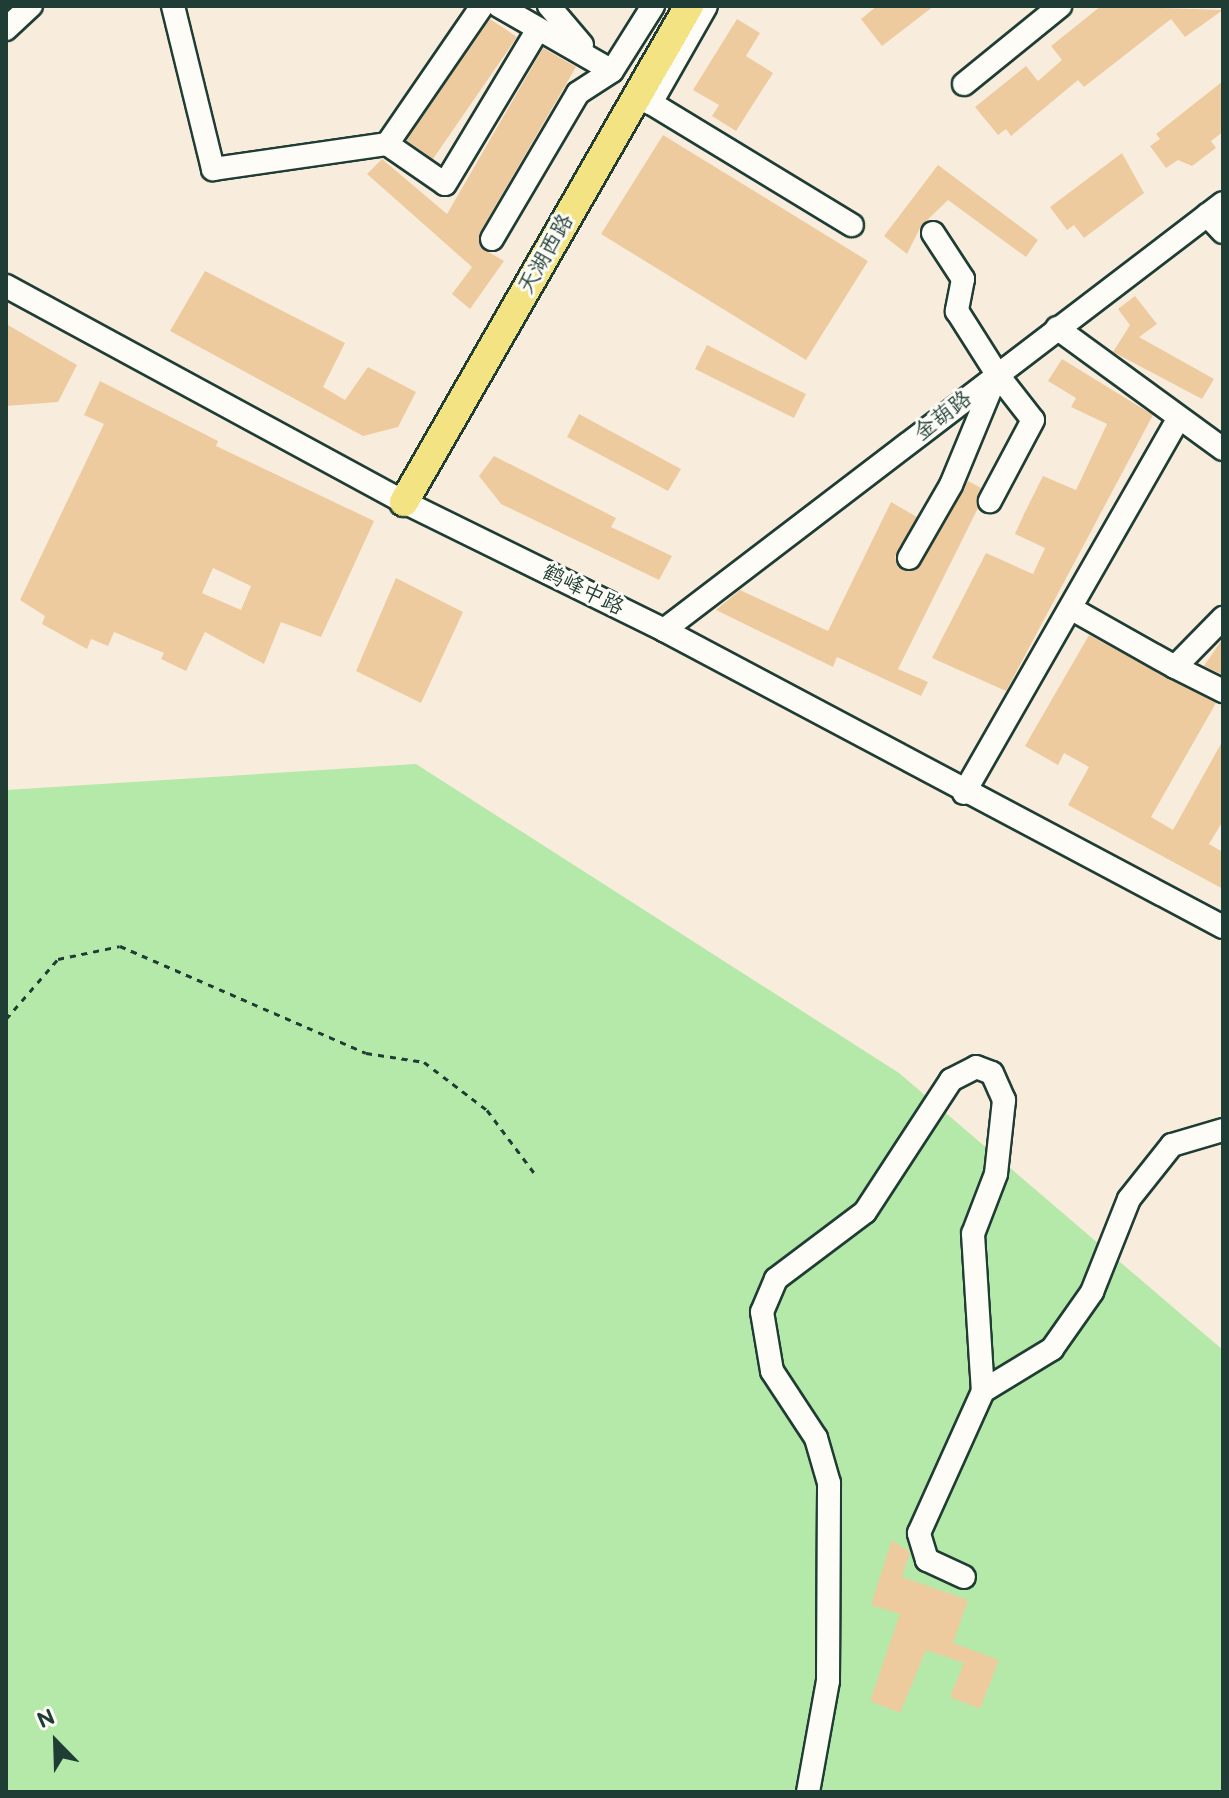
<!DOCTYPE html>
<html>
<head>
<meta charset="utf-8">
<style>
	body { margin:0 }
	#map { position:relative; width:1229px; height:1798px; overflow:hidden; background:#f8eddd; font-family:"Balsamiq Sans","LXGW WenKai TC",sans-serif }
	div>[style] { position:absolute }
	.green>* { inset:0; background:#b5e9aa }
	.building>* { inset:0; background:#eecb9f }
	.path>* { height:3px; margin-top:-1.5px; transform-origin:0; background:repeating-linear-gradient(90deg,#1f3d34 0 6px,transparent 0 12px) }
	.roads { filter:drop-shadow(2px 0 #1f3d34) drop-shadow(-2px 0 #1f3d34) drop-shadow(0 2px #1f3d34) drop-shadow(0 -2px #1f3d34) }
	.minor>* { height:22px; margin:-11px; padding:0 11px; transform-origin:11px; border-radius:11px; background:#fdfcf7 }
	.major>* { height:28px; margin:-14px; padding:0 14px; transform-origin:14px; border-radius:14px; background:#f4e382 }
	span { translate:-50% -50%; white-space:nowrap; text-align:center; line-height:1.15; -webkit-text-stroke:6px #fdfcf7; paint-order:stroke }
	.street-label { font-size:22px; color:#1f3d34 }
	.frame { position:absolute; inset:0; border:8px solid #1f3d34; pointer-events:none }
	.north { position:absolute; left:16px; top:1702px; width:80px; height:80px; -webkit-text-stroke:6px #fdfcf7; paint-order:stroke; rotate:337deg; font-size:22px; font-weight:700; line-height:32px; text-align:center; color:#1f3d34 }
	.north::after { content:''; display:block; margin:auto; width:28px; height:36px; background:#1f3d34; clip-path:polygon(50% 0,100% 100%,50% 72%,0 100%) }
</style>
</head>
<body>
<div id="map">
	<div class="green">
		<i style="clip-path:polygon(416px 764px,899px 1073px,1223px 1350px,1223px 1792px,6px 1792px,6px 790px)"></i>
	</div>
	<div class="building">
		<i style="clip-path:polygon(877px 6px,934px 6px,882px 46px,861px 19px)"></i>
		<i style="clip-path:polygon(1101px 6px,1223px 10px,1185px 37px,1171px 19px,1084px 87px,1078px 80px,1011px 136px,1006px 129px,998px 135px,975px 107px,1026px 66px,1038px 81px,1062px 60px,1051px 46px)"></i>
		<i style="clip-path:polygon(490px 19px,517px 37px,433px 159px,406px 140px)"></i>
		<i style="clip-path:polygon(737px 19px,760px 33px,746px 56px,773px 73px,736px 131px,712px 116px,719px 105px,693px 90px)"></i>
		<i style="clip-path:polygon(543px 48px,576px 67px,480px 232px,480px 247px,504px 261px,470px 309px,452px 294px,472px 267px,367px 174px,382px 159px,447px 214px)"></i>
		<i style="clip-path:polygon(1223px 81px,1223px 132px,1211px 141px,1216px 148px,1192px 166px,1178px 160px,1166px 168px,1150px 146px,1160px 139px,1156px 134px)"></i>
		<i style="clip-path:polygon(663px 135px,868px 261px,806px 360px,601px 234px)"></i>
		<i style="clip-path:polygon(1122px 153px,1144px 193px,1084px 238px,1074px 225px,1067px 230px,1050px 207px)"></i>
		<i style="clip-path:polygon(938px 165px,1038px 240px,1026px 257px,948px 200px,921px 226px,907px 254px,884px 236px)"></i>
		<i style="clip-path:polygon(205px 271px,345px 343px,323px 387px,345px 400px,368px 367px,416px 392px,398px 427px,363px 436px,170px 331px)"></i>
		<i style="clip-path:polygon(1135px 296px,1157px 324px,1139px 337px,1214px 379px,1202px 399px,1113px 352px,1130px 325px,1118px 309px)"></i>
		<i style="clip-path:polygon(6px 324px,77px 365px,58px 402px,6px 406px)"></i>
		<i style="clip-path:polygon(707px 345px,806px 394px,794px 418px,695px 369px)"></i>
		<i style="clip-path:polygon(1062px 359px,1153px 415px,1006px 691px,932px 658px,986px 553px,1033px 574px,1045px 548px,1015px 534px,1024px 514px,1043px 476px,1076px 490px,1107px 424px,1071px 407px,1076px 398px,1048px 381px)"></i>
		<i style="clip-path:polygon(evenodd,100px 381px,218px 441px,216px 446px,374px 521px,321px 637px,281px 622px,264px 664px,205px 632px,186px 671px,161px 659px,164px 653px,114px 632px,108px 646px,91px 639px,87px 649px,42px 624px,45px 616px,20px 600px,104px 424px,84px 415px,100px 381px,213px 568px,251px 586px,241px 610px,202px 593px,213px 568px)"></i>
		<i style="clip-path:polygon(579px 414px,681px 469px,668px 491px,567px 437px)"></i>
		<i style="clip-path:polygon(494px 456px,616px 518px,611px 527px,672px 556px,659px 580px,501px 504px,479px 476px)"></i>
		<i style="clip-path:polygon(968px 481px,981px 488px,978px 508px,898px 669px,928px 682px,921px 696px,837px 657px,833px 667px,716px 610px,740px 590px,828px 631px,891px 502px,917px 517px,895px 557px,901px 570px,915px 570px)"></i>
		<i style="clip-path:polygon(396px 578px,463px 612px,421px 703px,356px 671px)"></i>
		<i style="clip-path:polygon(1089px 635px,1216px 703px,1151px 817px,1173px 830px,1223px 740px,1223px 821px,1209px 844px,1223px 852px,1223px 889px,1068px 805px,1089px 767px,1064px 753px,1058px 765px,1025px 746px)"></i>
		<i style="clip-path:polygon(1223px 638px,1223px 675px,1204px 666px)"></i>
		<i style="clip-path:polygon(892px 1540px,910px 1552px,902px 1577px,968px 1600px,953px 1643px,999px 1660px,980px 1709px,950px 1697px,964px 1663px,926px 1650px,900px 1713px,870px 1701px,900px 1614px,871px 1605px)"></i>
	</div>
	<div class="path">
		<i style="left:6px;top:1019px;width:79px;rotate:-49.1deg"></i>
		<i style="left:58px;top:959px;width:63px;rotate:-11.8deg"></i>
		<i style="left:120px;top:946px;width:268px;rotate:23.5deg"></i>
		<i style="left:366px;top:1053px;width:59px;rotate:8.8deg"></i>
		<i style="left:424px;top:1062px;width:79px;rotate:37.3deg"></i>
		<i style="left:487px;top:1110px;width:80px;rotate:53.1deg"></i>
	</div>
	<div class="roads">
		<div class="minor">
			<i style="left:173px;top:6px;width:168px;rotate:76.2deg"></i>
			<i style="left:213px;top:169px;width:176px;rotate:-8.2deg"></i>
			<i style="left:482px;top:6px;width:168px;rotate:124.5deg"></i>
			<i style="left:387px;top:144px;width:70px;rotate:34.6deg"></i>
			<i style="left:445px;top:184px;width:181px;rotate:-59deg"></i>
			<i style="left:499px;top:6px;width:130px;rotate:29.9deg"></i>
			<i style="left:612px;top:71px;width:77px;rotate:-57.8deg"></i>
			<i style="left:549px;top:6px;width:51px;rotate:49.8deg"></i>
			<i style="left:706px;top:6px;width:112px;rotate:119.6deg"></i>
			<i style="left:651px;top:103px;width:235px;rotate:31.3deg"></i>
			<i style="left:6px;top:29px;width:34px;rotate:-43deg"></i>
			<i style="left:964px;top:84px;width:124px;rotate:-39.1deg"></i>
			<i style="left:1207px;top:215px;width:23px;rotate:47deg"></i>
			<i style="left:933px;top:233px;width:55px;rotate:56.9deg"></i>
			<i style="left:963px;top:279px;width:33px;rotate:101deg"></i>
			<i style="left:957px;top:311px;width:75px;rotate:57.6deg"></i>
			<i style="left:492px;top:239px;width:169px;rotate:-59.5deg"></i>
			<i style="left:578px;top:93px;width:40px;rotate:-32.9deg"></i>
			<i style="left:6px;top:286px;width:453px;rotate:28.5deg"></i>
			<i style="left:404px;top:502px;width:290px;rotate:26.2deg"></i>
			<i style="left:664px;top:630px;width:633px;rotate:27.98deg"></i>
			<i style="left:1057px;top:328px;width:205px;rotate:36.1deg"></i>
			<i style="left:909px;top:558px;width:84px;rotate:-60.1deg"></i>
			<i style="left:951px;top:485px;width:120px;rotate:-67.5deg"></i>
			<i style="left:997px;top:374px;width:58px;rotate:52deg"></i>
			<i style="left:1033px;top:420px;width:92px;rotate:118deg"></i>
			<i style="left:1072px;top:609px;width:118px;rotate:29.4deg"></i>
			<i style="left:1175px;top:667px;width:69px;rotate:-45.6deg"></i>
			<i style="left:664px;top:630px;width:703px;rotate:-37.37deg"></i>
			<i style="left:1175px;top:667px;width:54px;rotate:26.6deg"></i>
			<i style="left:964px;top:793px;width:430px;rotate:-60.2deg"></i>
			<i style="left:964px;top:1577px;width:41px;rotate:-155.3deg"></i>
			<i style="left:927px;top:1560px;width:28px;rotate:-107deg"></i>
			<i style="left:919px;top:1533px;width:156px;rotate:-65.7deg"></i>
			<i style="left:983px;top:1391px;width:81px;rotate:-31.3deg"></i>
			<i style="left:1052px;top:1349px;width:70px;rotate:-54.9deg"></i>
			<i style="left:1092px;top:1292px;width:100px;rotate:-68.3deg"></i>
			<i style="left:1129px;top:1199px;width:69px;rotate:-51.5deg"></i>
			<i style="left:1172px;top:1145px;width:53px;rotate:-16.4deg"></i>
			<i style="left:808px;top:1792px;width:113px;rotate:-79.8deg"></i>
			<i style="left:828px;top:1681px;width:198px;rotate:-89.7deg"></i>
			<i style="left:829px;top:1483px;width:47px;rotate:-106.1deg"></i>
			<i style="left:816px;top:1438px;width:80px;rotate:-123.3deg"></i>
			<i style="left:772px;top:1371px;width:60px;rotate:-99.6deg"></i>
			<i style="left:762px;top:1312px;width:36px;rotate:-67deg"></i>
			<i style="left:776px;top:1279px;width:111px;rotate:-37deg"></i>
			<i style="left:865px;top:1212px;width:158px;rotate:-56.9deg"></i>
			<i style="left:951px;top:1080px;width:28px;rotate:-27deg"></i>
			<i style="left:976px;top:1067px;width:17px;rotate:21deg"></i>
			<i style="left:992px;top:1073px;width:30px;rotate:66deg"></i>
			<i style="left:1004px;top:1100px;width:74px;rotate:96.2deg"></i>
			<i style="left:996px;top:1174px;width:64px;rotate:111deg"></i>
			<i style="left:973px;top:1234px;width:157px;rotate:86.4deg"></i>
		</div>
		<div class="major">
			<i style="left:404px;top:502px;width:572px;rotate:-60.12deg"></i>
		</div>
	</div>
	<div class="street-label">
		<span style="left:546px;top:254px;rotate:-60deg">天湖西路</span>
		<span style="left:943px;top:416px;rotate:-38deg">金葫路</span>
		<span style="left:583px;top:590px;rotate:26deg">鹤峰中路</span>
	</div>
	<div class="frame"></div>
	<div class="north">N</div>
</div>
</body>
</html>
